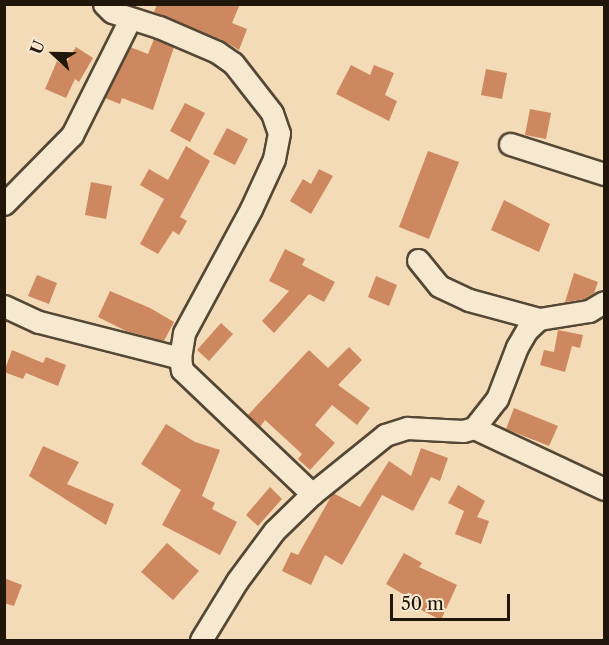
<!DOCTYPE html>
<html>
<head>
<meta charset="utf-8">
<style>
	body { margin:0 }
	#map { position:relative; width:609px; height:645px; overflow:hidden; background:#f2dbb6; font-family:"Libre Caslon Text",serif }
	div>[style] { position:absolute }
	.building>* { inset:0; background:#ce8860 }
	.roads { filter:drop-shadow(2px 0 #544735) drop-shadow(-2px 0 #544735) drop-shadow(0 2px #544735) drop-shadow(0 -2px #544735) }
	.minor>* { height:21px; margin:-10.5px; padding:0 10.5px; transform-origin:10.5px; border-radius:10.5px; background:#f7e8d0 }
	span { translate:-50% -50%; white-space:nowrap; text-align:center; line-height:1.15; -webkit-text-stroke:5px #f7e8d0; paint-order:stroke }
	.frame { position:absolute; inset:0; border:6px solid #20160a; pointer-events:none }
	.north { position:absolute; left:24px; top:24px; width:60px; height:60px; -webkit-text-stroke:4px #f7e8d0; paint-order:stroke; rotate:292deg; font-size:16px; font-weight:700; line-height:24px; text-align:center; color:#20160a }
	.north::after { content:''; display:block; margin:auto; width:21px; height:27px; background:#20160a; clip-path:polygon(50% 0,100% 100%,50% 72%,0 100%) }
	.scale { position:absolute; left:390px; top:594px; width:120px; height:27px; box-sizing:border-box; border:3px solid #20160a; border-top:0; padding-left:8px; font-size:18px; line-height:21px; white-space:nowrap; color:#20160a; -webkit-text-stroke:4px #f7e8d0; paint-order:stroke }
</style>
</head>
<body>
<div id="map">
	<div class="building">
		<i style="clip-path:polygon(157px 4px,240px 4px,232px 23px,247px 29px,239px 50px,222px 40px,154px 12px)"></i>
		<i style="clip-path:polygon(154px 39px,174px 47px,153px 110px,122px 98px,120px 104px,105px 98px,130px 47px,148px 54px)"></i>
		<i style="clip-path:polygon(76px 47px,93px 58px,79px 82px,75px 79px,66px 98px,45px 89px,57px 61px,64px 66px)"></i>
		<i style="clip-path:polygon(351px 65px,370px 75px,374px 65px,394px 73px,385px 95px,397px 101px,389px 121px,336px 94px)"></i>
		<i style="clip-path:polygon(486px 69px,507px 73px,502px 99px,481px 95px)"></i>
		<i style="clip-path:polygon(185px 103px,205px 113px,190px 142px,170px 131px)"></i>
		<i style="clip-path:polygon(530px 109px,551px 113px,546px 139px,525px 135px)"></i>
		<i style="clip-path:polygon(227px 128px,248px 139px,235px 165px,213px 154px)"></i>
		<i style="clip-path:polygon(186px 146px,210px 161px,180px 217px,187px 221px,179px 235px,173px 231px,158px 254px,140px 244px,164px 199px,140px 185px,149px 169px,168px 180px)"></i>
		<i style="clip-path:polygon(428px 151px,459px 162px,429px 239px,399px 227px)"></i>
		<i style="clip-path:polygon(319px 169px,333px 176px,311px 214px,290px 201px,303px 179px,311px 184px)"></i>
		<i style="clip-path:polygon(91px 182px,112px 186px,106px 219px,85px 215px)"></i>
		<i style="clip-path:polygon(504px 200px,550px 224px,539px 252px,491px 230px)"></i>
		<i style="clip-path:polygon(285px 249px,305px 259px,302px 265px,335px 282px,324px 302px,309px 294px,274px 333px,262px 321px,289px 291px,269px 281px)"></i>
		<i style="clip-path:polygon(574px 273px,598px 282px,594px 293px,585px 299px,565px 302px)"></i>
		<i style="clip-path:polygon(37px 275px,57px 283px,49px 304px,28px 296px)"></i>
		<i style="clip-path:polygon(376px 276px,397px 285px,389px 306px,368px 297px)"></i>
		<i style="clip-path:polygon(110px 291px,150px 308px,174px 322px,164px 341px,126px 331px,98px 317px)"></i>
		<i style="clip-path:polygon(221px 323px,233px 334px,209px 361px,197px 350px)"></i>
		<i style="clip-path:polygon(558px 330px,583px 335px,580px 348px,572px 346px,565px 372px,540px 365px,544px 350px,554px 352px)"></i>
		<i style="clip-path:polygon(349px 347px,362px 360px,338px 385px,370px 408px,357px 425px,332px 405px,315px 425px,335px 443px,310px 470px,298px 459px,302px 454px,265px 420px,260px 427px,248px 415px,309px 350px,328px 368px)"></i>
		<i style="clip-path:polygon(12px 350px,43px 363px,46px 357px,66px 365px,58px 386px,26px 373px,23px 379px,4px 372px)"></i>
		<i style="clip-path:polygon(514px 408px,558px 426px,549px 446px,506px 429px)"></i>
		<i style="clip-path:polygon(166px 424px,195px 442px,220px 450px,202px 496px,215px 503px,212px 509px,237px 522px,220px 555px,162px 525px,181px 490px,141px 464px)"></i>
		<i style="clip-path:polygon(43px 446px,79px 462px,67px 484px,114px 504px,106px 525px,29px 476px)"></i>
		<i style="clip-path:polygon(421px 448px,448px 458px,440px 481px,431px 477px,413px 511px,382px 495px,342px 565px,325px 555px,311px 585px,282px 571px,291px 552px,298px 555px,333px 493px,360px 507px,389px 461px,411px 476px)"></i>
		<i style="clip-path:polygon(458px 485px,485px 501px,477px 517px,489px 521px,481px 544px,455px 534px,464px 511px,448px 503px)"></i>
		<i style="clip-path:polygon(270px 487px,282px 499px,258px 526px,246px 515px)"></i>
		<i style="clip-path:polygon(167px 543px,199px 571px,173px 600px,141px 572px)"></i>
		<i style="clip-path:polygon(404px 553px,422px 563px,419px 567px,457px 585px,441px 620px,415px 607px,418px 603px,386px 584px)"></i>
		<i style="clip-path:polygon(4px 578px,22px 585px,14px 606px,4px 603px)"></i>
	</div>
	<div class="roads">
		<div class="minor">
			<i style="left:104px;top:4px;width:11px;rotate:45deg"></i>
			<i style="left:112px;top:12px;width:49px;rotate:17.7deg"></i>
			<i style="left:159px;top:27px;width:63px;rotate:23.3deg"></i>
			<i style="left:217px;top:52px;width:19px;rotate:35deg"></i>
			<i style="left:233px;top:63px;width:63px;rotate:52deg"></i>
			<i style="left:272px;top:113px;width:21px;rotate:71deg"></i>
			<i style="left:279px;top:133px;width:26px;rotate:101deg"></i>
			<i style="left:274px;top:159px;width:55px;rotate:114.7deg"></i>
			<i style="left:251px;top:209px;width:141px;rotate:118.4deg"></i>
			<i style="left:184px;top:333px;width:25px;rotate:99deg"></i>
			<i style="left:180px;top:358px;width:12px;rotate:81deg"></i>
			<i style="left:182px;top:370px;width:180px;rotate:43.6deg"></i>
			<i style="left:510px;top:144px;width:99px;rotate:17.7deg"></i>
			<i style="left:4px;top:204px;width:97px;rotate:-45.4deg"></i>
			<i style="left:72px;top:135px;width:130px;rotate:-63.4deg"></i>
			<i style="left:418px;top:260px;width:33px;rotate:51deg"></i>
			<i style="left:439px;top:286px;width:33px;rotate:25deg"></i>
			<i style="left:469px;top:300px;width:73px;rotate:15.2deg"></i>
			<i style="left:4px;top:306px;width:38px;rotate:25deg"></i>
			<i style="left:39px;top:322px;width:146px;rotate:14.3deg"></i>
			<i style="left:474px;top:428px;width:144px;rotate:25.1deg"></i>
			<i style="left:201px;top:640px;width:69px;rotate:-58.6deg"></i>
			<i style="left:237px;top:581px;width:62px;rotate:-53.5deg"></i>
			<i style="left:274px;top:531px;width:53px;rotate:-44.2deg"></i>
			<i style="left:312px;top:494px;width:94px;rotate:-38.9deg"></i>
			<i style="left:385px;top:435px;width:23px;rotate:-18deg"></i>
			<i style="left:407px;top:428px;width:56px;rotate:3.1deg"></i>
			<i style="left:463px;top:431px;width:11px;rotate:-15deg"></i>
			<i style="left:474px;top:428px;width:37px;rotate:-52deg"></i>
			<i style="left:497px;top:399px;width:56px;rotate:-69deg"></i>
			<i style="left:517px;top:347px;width:20px;rotate:-60deg"></i>
			<i style="left:527px;top:330px;width:16px;rotate:-43deg"></i>
			<i style="left:539px;top:319px;width:51px;rotate:-9.1deg"></i>
			<i style="left:589px;top:311px;width:17px;rotate:-31deg"></i>
		</div>
	</div>
	<div class="frame"></div>
	<div class="north">U</div>
	<div class="scale">50 m</div>
</div>
</body>
</html>
